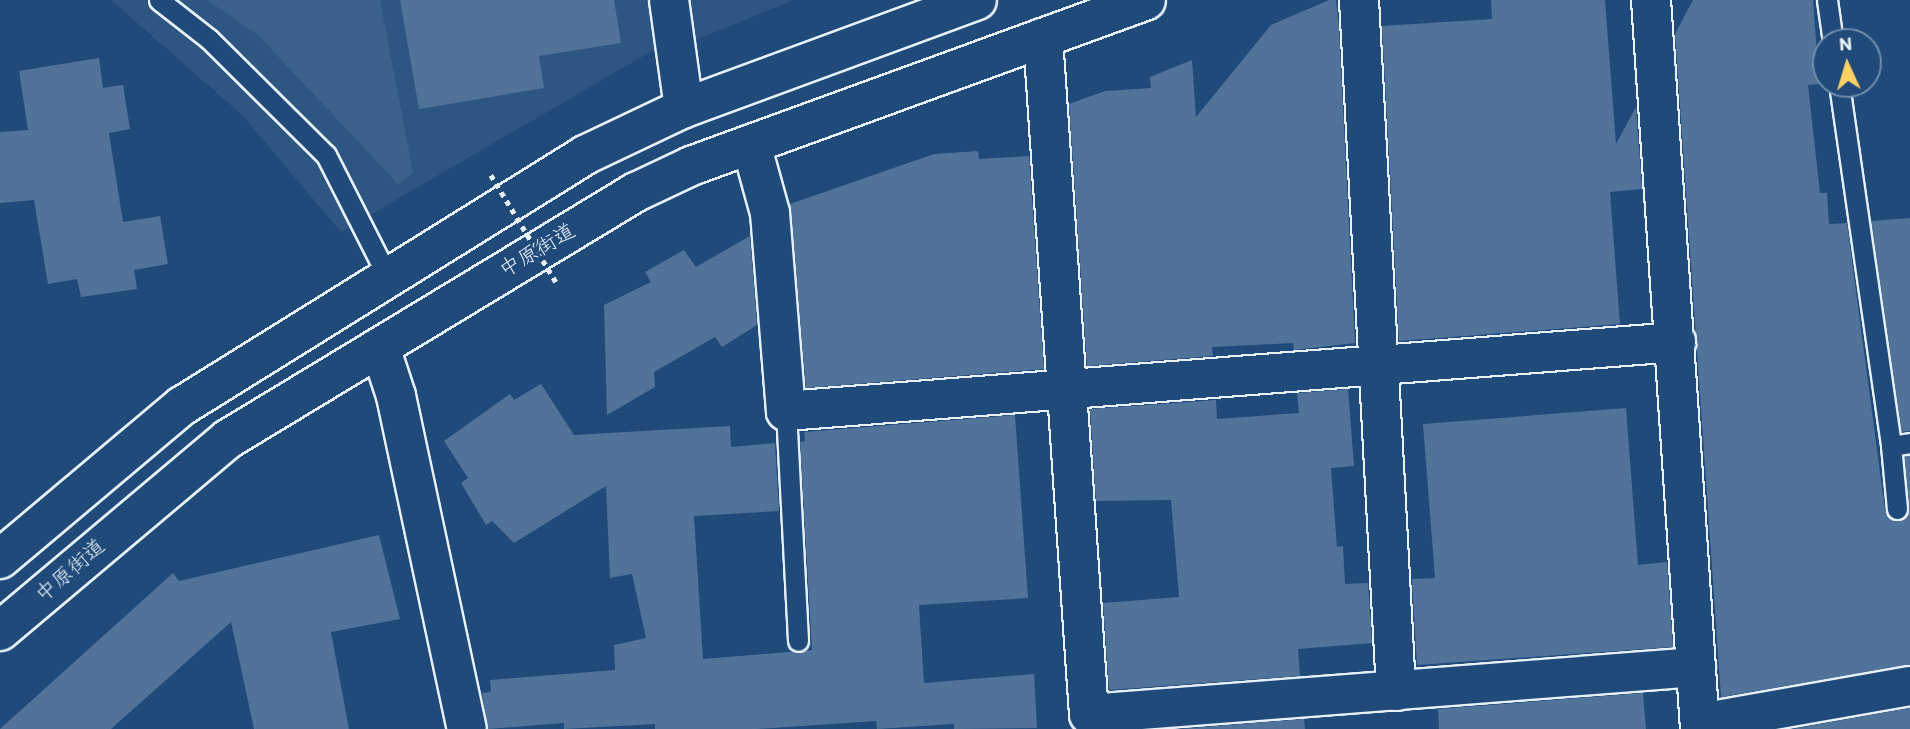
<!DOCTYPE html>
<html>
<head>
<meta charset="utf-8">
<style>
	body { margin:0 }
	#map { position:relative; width:1910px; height:729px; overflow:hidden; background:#1f4a7a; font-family:Itim,"Klee One",sans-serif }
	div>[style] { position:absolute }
	.built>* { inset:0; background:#2e5683 }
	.green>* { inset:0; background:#3c628c }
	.building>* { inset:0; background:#517399 }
	.roads { filter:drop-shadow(2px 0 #e8f1f8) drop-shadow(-2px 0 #e8f1f8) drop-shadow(0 2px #e8f1f8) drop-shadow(0 -2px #e8f1f8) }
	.service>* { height:19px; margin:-9.5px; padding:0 9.5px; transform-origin:9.5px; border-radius:9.5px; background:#1f4a7a }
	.minor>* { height:38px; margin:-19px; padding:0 19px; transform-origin:19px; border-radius:19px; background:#1f4a7a }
	.primary>* { height:38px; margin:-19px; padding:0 19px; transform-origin:19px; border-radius:19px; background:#1f4a7a }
	.path-bridge>* { height:4.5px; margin-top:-2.25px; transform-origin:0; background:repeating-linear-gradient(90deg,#e8f1f8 0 5px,transparent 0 10px) }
	span { translate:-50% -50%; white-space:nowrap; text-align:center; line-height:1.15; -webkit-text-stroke:5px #1f4a7a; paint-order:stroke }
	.street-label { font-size:21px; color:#e8f1f8 }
	.north { position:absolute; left:1812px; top:28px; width:70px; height:70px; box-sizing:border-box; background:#1f4a7a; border:2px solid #6f8dac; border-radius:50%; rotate:356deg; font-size:19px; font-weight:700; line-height:28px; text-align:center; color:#e8f1f8 }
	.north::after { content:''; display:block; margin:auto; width:24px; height:32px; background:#ffd166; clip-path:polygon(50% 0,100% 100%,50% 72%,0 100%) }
</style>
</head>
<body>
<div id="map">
	<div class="built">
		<i style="clip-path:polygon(111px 0,649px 0,655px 49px,341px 232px,242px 115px)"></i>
		<i style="clip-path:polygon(686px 0,794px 0,691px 42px)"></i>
	</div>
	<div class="green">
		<i style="clip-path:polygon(207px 0,380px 0,413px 173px,398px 184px,258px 35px)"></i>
	</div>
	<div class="building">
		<i style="clip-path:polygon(400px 0,614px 0,621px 43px,539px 56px,544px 88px,419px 109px)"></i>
		<i style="clip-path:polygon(1329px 0,1336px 0,1339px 29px,1355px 343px,1294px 350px,1293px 343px,1212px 347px,1213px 356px,1087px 366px,1069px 104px,1105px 91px,1151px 88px,1150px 77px,1192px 60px,1196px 117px,1271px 25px)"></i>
		<i style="clip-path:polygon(1491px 0,1605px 0,1616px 144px,1636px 107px,1642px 189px,1610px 192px,1620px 324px,1399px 341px,1382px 26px,1492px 19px)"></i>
		<i style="clip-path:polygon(1693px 0,1813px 0,1819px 84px,1808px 85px,1820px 193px,1827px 193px,1829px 224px,1847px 223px,1885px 510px,1893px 520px,1908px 513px,1904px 456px,1910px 455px,1910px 665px,1721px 697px,1675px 34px)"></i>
		<i style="clip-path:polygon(99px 58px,103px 88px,123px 85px,130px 129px,109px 133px,123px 222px,160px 216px,168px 264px,134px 270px,137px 289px,81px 297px,77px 279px,48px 284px,34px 200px,0 203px,0 132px,28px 130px,19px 71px)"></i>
		<i style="clip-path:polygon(978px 151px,979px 159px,1029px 156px,1044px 369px,806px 388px,790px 204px,934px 154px)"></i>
		<i style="clip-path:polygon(1910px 218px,1910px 431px,1901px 432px,1871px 221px)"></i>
		<i style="clip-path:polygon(750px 236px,757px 325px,722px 347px,715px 337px,654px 372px,655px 387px,607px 415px,604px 305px,651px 282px,645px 272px,684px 250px,696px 267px)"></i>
		<i style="clip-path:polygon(541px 384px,574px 435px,730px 426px,731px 447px,775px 443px,779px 511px,694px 516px,703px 659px,812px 650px,800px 442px,805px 441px,804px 432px,1015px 415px,1028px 598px,919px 605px,924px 683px,1034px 674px,1037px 728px,954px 729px,954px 724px,877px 729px,876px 721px,757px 729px,655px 729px,655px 724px,564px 729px,564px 723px,488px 729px,482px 693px,491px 692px,490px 680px,615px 670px,614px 645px,646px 638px,632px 574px,610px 578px,606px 486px,514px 543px,492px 521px,486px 525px,461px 483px,468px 478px,444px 441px,510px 394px,514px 400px)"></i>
		<i style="clip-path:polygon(1348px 389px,1354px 466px,1331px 468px,1337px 547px,1343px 546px,1345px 584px,1368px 583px,1372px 643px,1298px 649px,1300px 676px,1109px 690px,1103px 603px,1179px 597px,1171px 500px,1096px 501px,1090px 409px,1216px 400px,1217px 419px,1299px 413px,1297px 393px)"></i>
		<i style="clip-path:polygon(1626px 408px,1638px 565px,1667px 562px,1673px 647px,1417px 665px,1412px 579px,1435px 578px,1423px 424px)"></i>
		<i style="clip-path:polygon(379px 535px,400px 619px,331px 632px,349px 729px,254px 729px,231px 622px,111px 729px,0 729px,173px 573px,179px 581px)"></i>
		<i style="clip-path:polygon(1643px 693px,1646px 729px,1439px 729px,1438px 709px)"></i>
		<i style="clip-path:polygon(1910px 708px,1910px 729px,1792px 729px)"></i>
		<i style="clip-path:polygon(1304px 719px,1305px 729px,1179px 729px)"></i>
	</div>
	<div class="roads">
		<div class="service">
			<i style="left:159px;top:0;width:63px;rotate:38deg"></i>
			<i style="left:209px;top:39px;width:165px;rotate:44.8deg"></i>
			<i style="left:326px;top:155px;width:137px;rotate:63.1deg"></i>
			<i style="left:1827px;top:0;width:42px;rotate:81.9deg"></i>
			<i style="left:1839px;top:84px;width:366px;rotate:81.8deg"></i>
			<i style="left:786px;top:411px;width:230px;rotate:87deg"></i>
			<i style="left:1897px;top:509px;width:63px;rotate:-95.4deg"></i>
			<i style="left:1891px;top:446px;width:19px;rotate:-9deg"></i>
		</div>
		<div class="minor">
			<i style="left:669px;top:0;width:109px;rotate:82.1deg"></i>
			<i style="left:1359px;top:0;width:692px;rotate:86.93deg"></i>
			<i style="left:1651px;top:0;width:731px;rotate:86.15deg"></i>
			<i style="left:1043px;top:38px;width:678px;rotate:86.11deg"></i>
			<i style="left:1089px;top:714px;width:609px;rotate:-4.43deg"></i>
			<i style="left:751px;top:144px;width:72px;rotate:74.6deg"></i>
			<i style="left:770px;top:213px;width:199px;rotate:85.4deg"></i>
			<i style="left:786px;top:411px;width:893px;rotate:-4.43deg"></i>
			<i style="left:380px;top:347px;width:52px;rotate:71.9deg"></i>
			<i style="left:396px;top:396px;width:340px;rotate:78deg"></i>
			<i style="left:1700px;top:723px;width:213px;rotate:-10deg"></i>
		</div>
		<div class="primary">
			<i style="left:0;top:559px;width:238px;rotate:-40.1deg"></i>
			<i style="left:182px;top:406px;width:475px;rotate:-31.9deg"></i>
			<i style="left:585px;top:155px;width:110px;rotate:-25.4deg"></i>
			<i style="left:684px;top:108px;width:312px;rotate:-20.2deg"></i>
			<i style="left:0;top:631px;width:298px;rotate:-40.1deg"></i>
			<i style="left:228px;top:439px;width:477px;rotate:-31.2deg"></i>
			<i style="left:636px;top:192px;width:61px;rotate:-25.3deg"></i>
			<i style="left:691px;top:166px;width:484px;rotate:-20deg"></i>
		</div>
	</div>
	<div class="path-bridge">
		<i style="left:491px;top:175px;width:129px;rotate:58.7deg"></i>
	</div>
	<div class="street-label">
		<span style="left:537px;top:250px;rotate:-31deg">中原街道</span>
		<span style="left:70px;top:570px;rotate:-41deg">中原街道</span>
	</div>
	<div class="north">N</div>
</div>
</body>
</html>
